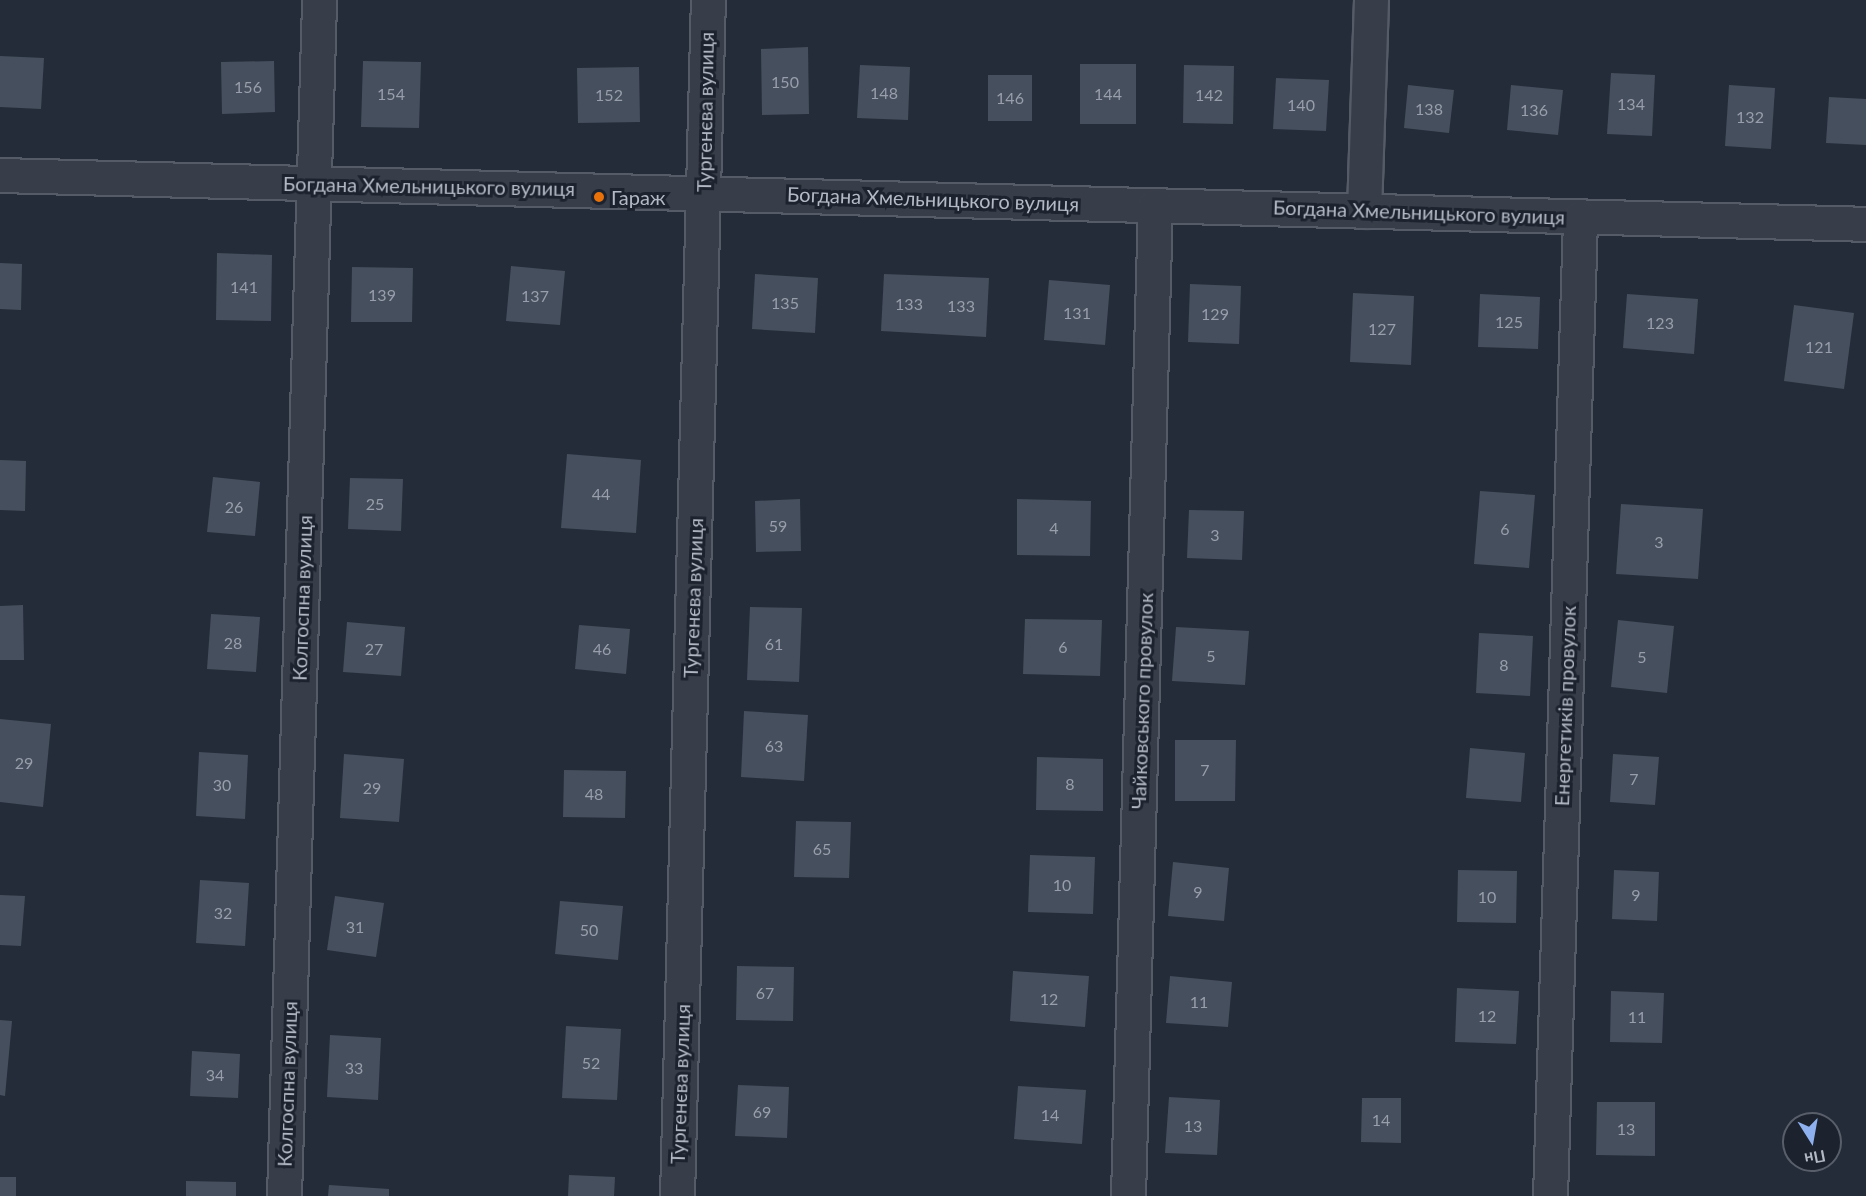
<!DOCTYPE html>
<html>
<head>
<meta charset="utf-8">
<style>
	body { margin:0 }
	#map { position:relative; width:1866px; height:1196px; overflow:hidden; background:#242c39; font-family:Lato,sans-serif }
	div>[style] { position:absolute }
	.building>* { inset:0; background:#464f5d }
	.roads { filter:drop-shadow(2px 0 #565c67) drop-shadow(-2px 0 #565c67) drop-shadow(0 2px #565c67) drop-shadow(0 -2px #565c67) }
	.minor>* { height:33px; margin:-16.5px; padding:0 16.5px; transform-origin:16.5px; border-radius:16.5px; background:#383e49 }
	.dots>* { width:16px; height:16px; translate:-50% -50%; box-sizing:border-box; border:3px solid #1d232e; border-radius:50% }
	span { translate:-50% -50%; white-space:nowrap; text-align:center; line-height:1.15; -webkit-text-stroke:6px #1d232e; paint-order:stroke }
	.number-label { font-size:16px; color:#989eab }
	.number-label span { -webkit-text-stroke-width:0 }
	.street-label { font-size:20px; color:#b3b9c5 }
	.poi-label { font-size:20px; color:#b3b9c5 }
	.left { translate:0 -50%; text-align:left }
	.north { position:absolute; left:1782px; top:1112px; width:60px; height:60px; box-sizing:border-box; background:#1d232e; border:2px solid #595f6a; border-radius:50%; rotate:169deg; font-size:16px; font-weight:700; line-height:24px; text-align:center; color:#b3b9c5 }
	.north::after { content:''; display:block; margin:auto; width:21px; height:27px; background:#8eb0ef; clip-path:polygon(50% 0,100% 100%,50% 72%,0 100%) }
</style>
</head>
<body>
<div id="map">
	<div class="building">
		<i style="clip-path:polygon(808px 47px,809px 114px,762px 115px,761px 49px)"></i>
		<i style="clip-path:polygon(0 56px,44px 58px,41px 109px,0 107px)"></i>
		<i style="clip-path:polygon(274px 61px,275px 112px,222px 114px,221px 62px)"></i>
		<i style="clip-path:polygon(363px 61px,421px 62px,419px 128px,361px 127px)"></i>
		<i style="clip-path:polygon(1080px 64px,1136px 64px,1136px 124px,1080px 124px)"></i>
		<i style="clip-path:polygon(860px 65px,910px 67px,908px 120px,857px 118px)"></i>
		<i style="clip-path:polygon(1184px 65px,1234px 66px,1233px 124px,1183px 123px)"></i>
		<i style="clip-path:polygon(639px 67px,640px 122px,578px 123px,577px 68px)"></i>
		<i style="clip-path:polygon(1611px 73px,1655px 75px,1652px 136px,1607px 134px)"></i>
		<i style="clip-path:polygon(988px 75px,1032px 75px,1032px 121px,988px 121px)"></i>
		<i style="clip-path:polygon(1276px 78px,1329px 80px,1326px 131px,1273px 129px)"></i>
		<i style="clip-path:polygon(1408px 85px,1454px 90px,1449px 133px,1404px 128px)"></i>
		<i style="clip-path:polygon(1511px 85px,1563px 90px,1558px 135px,1507px 130px)"></i>
		<i style="clip-path:polygon(1729px 85px,1775px 88px,1771px 149px,1725px 146px)"></i>
		<i style="clip-path:polygon(1829px 97px,1866px 99px,1866px 145px,1826px 143px)"></i>
		<i style="clip-path:polygon(217px 253px,272px 255px,271px 321px,216px 320px)"></i>
		<i style="clip-path:polygon(0 263px,22px 264px,21px 310px,0 309px)"></i>
		<i style="clip-path:polygon(511px 266px,565px 271px,560px 325px,506px 321px)"></i>
		<i style="clip-path:polygon(352px 267px,413px 268px,412px 322px,351px 322px)"></i>
		<i style="clip-path:polygon(755px 274px,818px 278px,815px 333px,752px 329px)"></i>
		<i style="clip-path:polygon(884px 274px,989px 278px,986px 337px,881px 331px)"></i>
		<i style="clip-path:polygon(1049px 280px,1110px 285px,1105px 345px,1044px 340px)"></i>
		<i style="clip-path:polygon(1190px 284px,1241px 286px,1239px 344px,1188px 342px)"></i>
		<i style="clip-path:polygon(1353px 293px,1414px 296px,1411px 365px,1350px 362px)"></i>
		<i style="clip-path:polygon(1480px 294px,1540px 297px,1538px 349px,1478px 347px)"></i>
		<i style="clip-path:polygon(1627px 294px,1698px 299px,1694px 354px,1623px 348px)"></i>
		<i style="clip-path:polygon(1794px 305px,1854px 313px,1844px 389px,1784px 381px)"></i>
		<i style="clip-path:polygon(567px 454px,641px 460px,636px 533px,561px 528px)"></i>
		<i style="clip-path:polygon(0 460px,26px 461px,25px 511px,0 510px)"></i>
		<i style="clip-path:polygon(213px 477px,260px 482px,255px 536px,207px 532px)"></i>
		<i style="clip-path:polygon(350px 478px,403px 479px,401px 531px,348px 529px)"></i>
		<i style="clip-path:polygon(1480px 491px,1535px 495px,1529px 568px,1474px 564px)"></i>
		<i style="clip-path:polygon(800px 499px,801px 551px,756px 552px,755px 501px)"></i>
		<i style="clip-path:polygon(1017px 499px,1091px 501px,1090px 556px,1017px 555px)"></i>
		<i style="clip-path:polygon(1621px 504px,1703px 509px,1698px 579px,1616px 574px)"></i>
		<i style="clip-path:polygon(1189px 510px,1244px 511px,1242px 560px,1187px 558px)"></i>
		<i style="clip-path:polygon(23px 605px,24px 660px,0 660px,0 606px)"></i>
		<i style="clip-path:polygon(750px 607px,802px 608px,799px 682px,747px 680px)"></i>
		<i style="clip-path:polygon(211px 614px,260px 617px,256px 672px,207px 669px)"></i>
		<i style="clip-path:polygon(1025px 619px,1102px 620px,1100px 676px,1023px 674px)"></i>
		<i style="clip-path:polygon(1618px 620px,1674px 626px,1667px 693px,1611px 687px)"></i>
		<i style="clip-path:polygon(347px 622px,405px 627px,401px 676px,343px 672px)"></i>
		<i style="clip-path:polygon(579px 625px,630px 629px,626px 674px,575px 669px)"></i>
		<i style="clip-path:polygon(1176px 627px,1249px 631px,1245px 685px,1172px 681px)"></i>
		<i style="clip-path:polygon(1479px 633px,1533px 636px,1530px 696px,1476px 693px)"></i>
		<i style="clip-path:polygon(744px 711px,808px 715px,804px 781px,741px 777px)"></i>
		<i style="clip-path:polygon(0 719px,51px 724px,43px 807px,0 802px)"></i>
		<i style="clip-path:polygon(1175px 740px,1236px 740px,1235px 801px,1175px 801px)"></i>
		<i style="clip-path:polygon(1470px 748px,1525px 753px,1521px 802px,1466px 798px)"></i>
		<i style="clip-path:polygon(199px 752px,248px 755px,245px 819px,196px 816px)"></i>
		<i style="clip-path:polygon(344px 754px,404px 759px,399px 822px,340px 818px)"></i>
		<i style="clip-path:polygon(1613px 754px,1659px 757px,1655px 805px,1610px 802px)"></i>
		<i style="clip-path:polygon(1037px 757px,1103px 759px,1103px 811px,1036px 810px)"></i>
		<i style="clip-path:polygon(564px 770px,626px 771px,625px 818px,563px 817px)"></i>
		<i style="clip-path:polygon(796px 821px,851px 822px,849px 878px,794px 877px)"></i>
		<i style="clip-path:polygon(1030px 855px,1095px 857px,1093px 914px,1028px 912px)"></i>
		<i style="clip-path:polygon(1173px 862px,1229px 868px,1224px 921px,1168px 916px)"></i>
		<i style="clip-path:polygon(1458px 870px,1517px 871px,1516px 923px,1457px 922px)"></i>
		<i style="clip-path:polygon(1614px 870px,1659px 872px,1657px 921px,1612px 919px)"></i>
		<i style="clip-path:polygon(200px 880px,249px 883px,245px 946px,196px 943px)"></i>
		<i style="clip-path:polygon(0 895px,25px 896px,21px 946px,0 945px)"></i>
		<i style="clip-path:polygon(335px 896px,384px 903px,376px 957px,327px 950px)"></i>
		<i style="clip-path:polygon(560px 901px,623px 906px,618px 960px,555px 954px)"></i>
		<i style="clip-path:polygon(737px 966px,794px 967px,793px 1021px,736px 1020px)"></i>
		<i style="clip-path:polygon(1013px 971px,1089px 976px,1085px 1027px,1010px 1021px)"></i>
		<i style="clip-path:polygon(1170px 976px,1232px 982px,1228px 1027px,1166px 1023px)"></i>
		<i style="clip-path:polygon(1457px 988px,1519px 991px,1516px 1044px,1455px 1042px)"></i>
		<i style="clip-path:polygon(1611px 991px,1664px 993px,1662px 1043px,1610px 1042px)"></i>
		<i style="clip-path:polygon(0 1020px,12px 1021px,5px 1096px,0 1095px)"></i>
		<i style="clip-path:polygon(566px 1026px,621px 1029px,617px 1100px,562px 1098px)"></i>
		<i style="clip-path:polygon(330px 1035px,381px 1038px,378px 1100px,327px 1097px)"></i>
		<i style="clip-path:polygon(192px 1051px,240px 1054px,238px 1098px,190px 1096px)"></i>
		<i style="clip-path:polygon(738px 1085px,789px 1087px,787px 1138px,735px 1136px)"></i>
		<i style="clip-path:polygon(1018px 1086px,1086px 1090px,1082px 1144px,1014px 1139px)"></i>
		<i style="clip-path:polygon(1169px 1097px,1220px 1100px,1217px 1155px,1165px 1153px)"></i>
		<i style="clip-path:polygon(1362px 1098px,1401px 1098px,1401px 1143px,1361px 1142px)"></i>
		<i style="clip-path:polygon(1597px 1102px,1655px 1102px,1655px 1156px,1596px 1155px)"></i>
		<i style="clip-path:polygon(569px 1175px,615px 1177px,614px 1196px,568px 1196px)"></i>
		<i style="clip-path:polygon(0 1177px,16px 1177px,16px 1196px,0 1196px)"></i>
		<i style="clip-path:polygon(186px 1181px,236px 1182px,236px 1196px,186px 1196px)"></i>
		<i style="clip-path:polygon(329px 1185px,389px 1189px,389px 1196px,328px 1196px)"></i>
	</div>
	<div class="roads">
		<div class="minor">
			<i style="left:0;top:175px;width:1867px;rotate:1.5deg"></i>
			<i style="left:1364px;top:211px;width:211px;rotate:-88.1deg"></i>
			<i style="left:284px;top:1196px;width:1197px;rotate:-88.32deg"></i>
			<i style="left:677px;top:1196px;width:1196px;rotate:-88.52deg"></i>
			<i style="left:1128px;top:1196px;width:991px;rotate:-88.44deg"></i>
			<i style="left:1550px;top:1196px;width:979px;rotate:-88.24deg"></i>
		</div>
	</div>
	<div class="dots">
		<i style="left:599px;top:197px;background:#e8710a"></i>
	</div>
	<div class="number-label">
		<span style="left:785px;top:82px">150</span>
		<span style="left:248px;top:87px">156</span>
		<span style="left:884px;top:93px">148</span>
		<span style="left:391px;top:94px">154</span>
		<span style="left:1108px;top:94px">144</span>
		<span style="left:609px;top:95px">152</span>
		<span style="left:1209px;top:95px">142</span>
		<span style="left:1010px;top:98px">146</span>
		<span style="left:1631px;top:104px">134</span>
		<span style="left:1301px;top:105px">140</span>
		<span style="left:1429px;top:109px">138</span>
		<span style="left:1534px;top:110px">136</span>
		<span style="left:1750px;top:117px">132</span>
		<span style="left:244px;top:287px">141</span>
		<span style="left:382px;top:295px">139</span>
		<span style="left:535px;top:296px">137</span>
		<span style="left:785px;top:303px">135</span>
		<span style="left:909px;top:304px">133</span>
		<span style="left:961px;top:306px">133</span>
		<span style="left:1077px;top:313px">131</span>
		<span style="left:1215px;top:314px">129</span>
		<span style="left:1509px;top:322px">125</span>
		<span style="left:1660px;top:323px">123</span>
		<span style="left:1382px;top:329px">127</span>
		<span style="left:1819px;top:347px">121</span>
		<span style="left:601px;top:494px">44</span>
		<span style="left:375px;top:504px">25</span>
		<span style="left:234px;top:507px">26</span>
		<span style="left:778px;top:526px">59</span>
		<span style="left:1054px;top:528px">4</span>
		<span style="left:1505px;top:529px">6</span>
		<span style="left:1215px;top:535px">3</span>
		<span style="left:1659px;top:542px">3</span>
		<span style="left:233px;top:643px">28</span>
		<span style="left:774px;top:644px">61</span>
		<span style="left:1063px;top:647px">6</span>
		<span style="left:374px;top:649px">27</span>
		<span style="left:602px;top:649px">46</span>
		<span style="left:1211px;top:656px">5</span>
		<span style="left:1642px;top:657px">5</span>
		<span style="left:1504px;top:665px">8</span>
		<span style="left:774px;top:746px">63</span>
		<span style="left:24px;top:763px">29</span>
		<span style="left:1205px;top:770px">7</span>
		<span style="left:1634px;top:779px">7</span>
		<span style="left:1070px;top:784px">8</span>
		<span style="left:222px;top:785px">30</span>
		<span style="left:372px;top:788px">29</span>
		<span style="left:594px;top:794px">48</span>
		<span style="left:822px;top:849px">65</span>
		<span style="left:1062px;top:885px">10</span>
		<span style="left:1198px;top:892px">9</span>
		<span style="left:1636px;top:895px">9</span>
		<span style="left:1487px;top:897px">10</span>
		<span style="left:223px;top:913px">32</span>
		<span style="left:355px;top:927px">31</span>
		<span style="left:589px;top:930px">50</span>
		<span style="left:765px;top:993px">67</span>
		<span style="left:1049px;top:999px">12</span>
		<span style="left:1199px;top:1002px">11</span>
		<span style="left:1487px;top:1016px">12</span>
		<span style="left:1637px;top:1017px">11</span>
		<span style="left:591px;top:1063px">52</span>
		<span style="left:354px;top:1068px">33</span>
		<span style="left:215px;top:1075px">34</span>
		<span style="left:762px;top:1112px">69</span>
		<span style="left:1050px;top:1115px">14</span>
		<span style="left:1381px;top:1120px">14</span>
		<span style="left:1193px;top:1126px">13</span>
		<span style="left:1626px;top:1129px">13</span>
	</div>
	<div class="street-label">
		<span style="left:705px;top:112px;rotate:-89deg">Тургенєва вулиця</span>
		<span style="left:429px;top:186px;rotate:1deg">Богдана Хмельницького вулиця</span>
		<span style="left:933px;top:199px;rotate:2deg">Богдана Хмельницького вулиця</span>
		<span style="left:1419px;top:212px;rotate:2deg">Богдана Хмельницького вулиця</span>
		<span style="left:302px;top:598px;rotate:-88deg">Колгоспна вулиця</span>
		<span style="left:693px;top:598px;rotate:-88deg">Тургенєва вулиця</span>
		<span style="left:1142px;top:701px;rotate:-88deg">Чайковського провулок</span>
		<span style="left:1565px;top:706px;rotate:-88deg">Енергетиків провулок</span>
		<span style="left:287px;top:1084px;rotate:-88deg">Колгоспна вулиця</span>
		<span style="left:680px;top:1084px;rotate:-88deg">Тургенєва вулиця</span>
	</div>
	<div class="poi-label">
		<span class="left" style="left:611px;top:197px">Гараж</span>
	</div>
	<div class="north">Пн</div>
</div>
</body>
</html>
